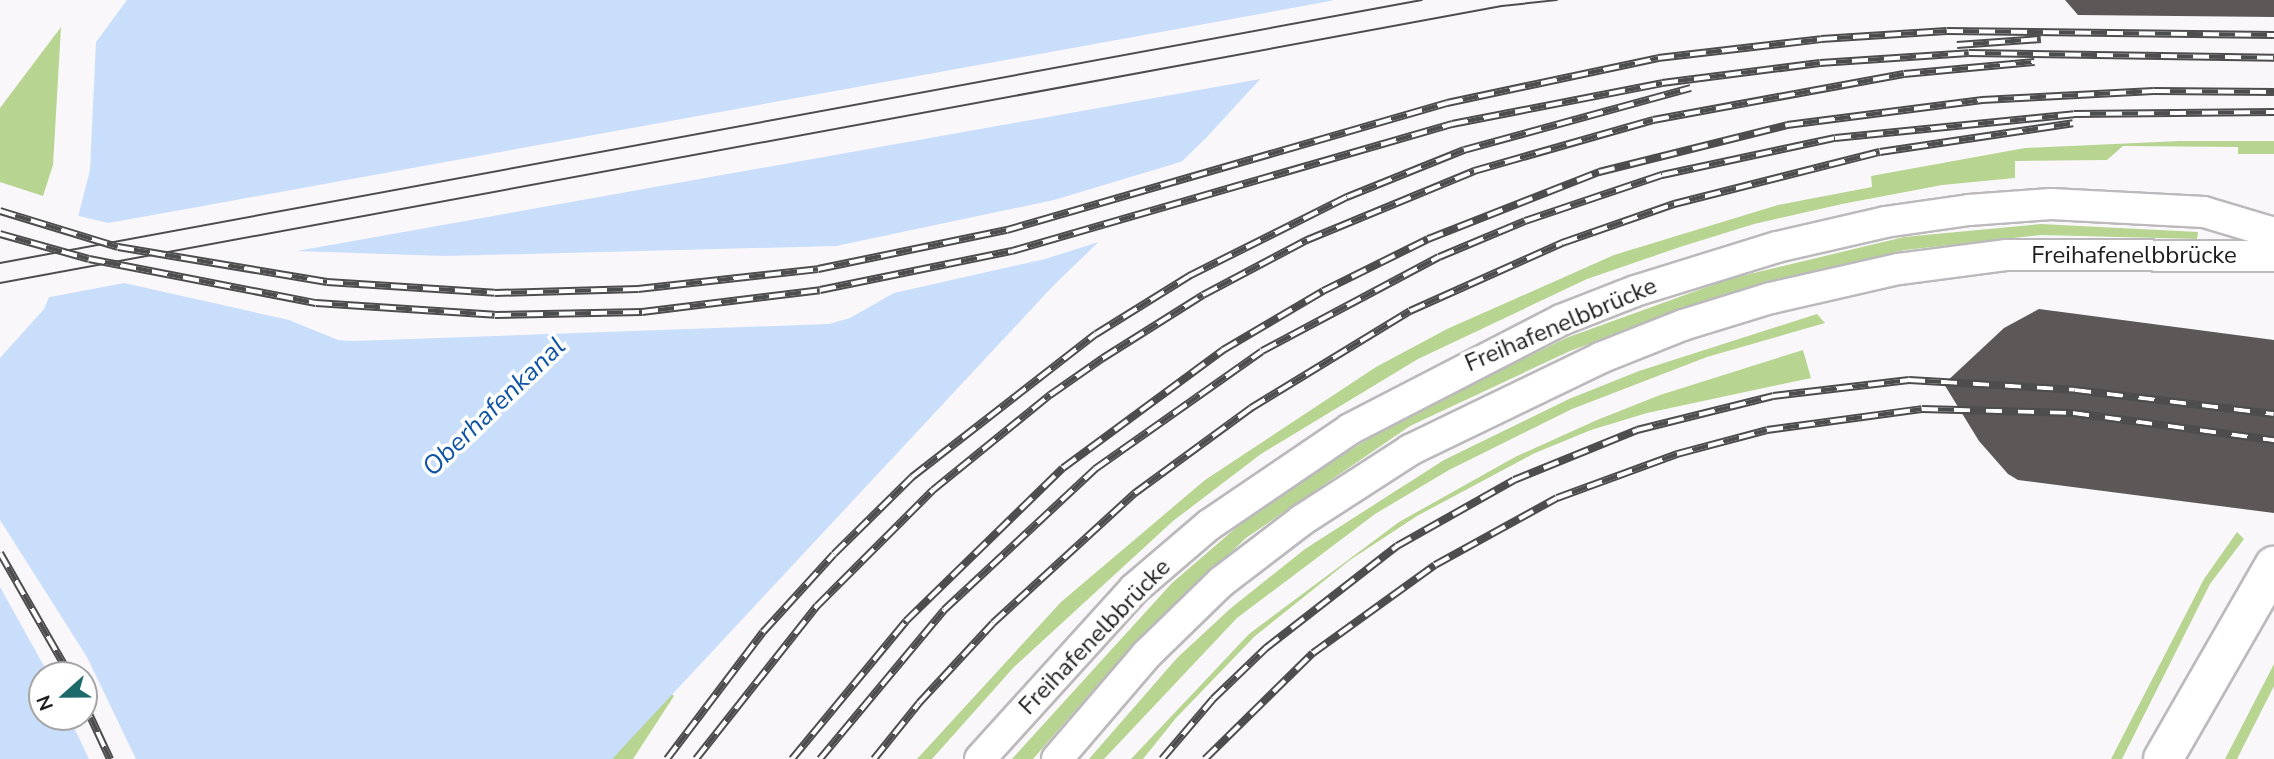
<!DOCTYPE html>
<html>
<head>
<meta charset="utf-8">
<style>
	body { margin:0 }
	#map { position:relative; width:2274px; height:759px; overflow:hidden; background:#f9f7fa; font-family:"Nunito Sans",sans-serif }
	div>[style] { position:absolute }
	.green>* { inset:0; background:#b7d491 }
	.water>* { inset:0; background:#c9defb }
	.pier>* { inset:0; background:#f9f7fa }
	.building>* { inset:0; background:#5c5858 }
	.roads { filter:drop-shadow(2px 0 #bcb9bd) drop-shadow(-2px 0 #bcb9bd) drop-shadow(0 2px #bcb9bd) drop-shadow(0 -2px #bcb9bd) }
	.street>* { height:30px; margin:-15px; padding:0 15px; transform-origin:15px; border-radius:15px; background:#fff }
	.secondary>* { height:38px; margin:-19px; padding:0 19px; transform-origin:19px; border-radius:19px; background:#fff }
	.tram>* { height:2px; margin:-1px; padding:0 1px; transform-origin:1px; border-radius:1px; background:#4d4d4e }
	.rail>* { height:8px; margin-top:-4px; transform-origin:0; background:repeating-linear-gradient(90deg,#fff 0 16px,#4d4d4e 0 32px); box-sizing:border-box; border-block:2px solid #4d4d4e }
	span { translate:-50% -50%; white-space:nowrap; text-align:center; line-height:1.15; -webkit-text-stroke:7px #fff; paint-order:stroke }
	.street-label { font-size:24px; color:#1d1d1e }
	.water-label { font-size:26px; color:#1055a5; font-style:italic }
	.north { position:absolute; left:28px; top:661px; width:70px; height:70px; box-sizing:border-box; background:#fff; border:2px solid #a5a5a5; border-radius:50%; rotate:249deg; font-size:19px; font-weight:700; line-height:28px; text-align:center; color:#1d1d1e }
	.north::after { content:''; display:block; margin:auto; width:24px; height:32px; background:#1c6969; clip-path:polygon(50% 0,100% 100%,50% 72%,0 100%) }
</style>
</head>
<body>
<div id="map">
	<div class="green">
		<i style="clip-path:polygon(61px 27px,53px 165px,43px 196px,0 182px,0 108px)"></i>
		<i style="clip-path:polygon(2180px 141px,2274px 141px,2274px 154px,2238px 154px,2238px 147px,2123px 146px,2107px 160px,2015px 161px,2015px 178px,1942px 185px,1842px 204px,1754px 224px,1680px 247px,1587px 279px,1418px 359px,1261px 454px,1173px 521px,1014px 667px,932px 759px,917px 759px,1061px 602px,1205px 480px,1376px 367px,1447px 329px,1614px 255px,1778px 205px,1872px 187px,1871px 176px,2025px 148px)"></i>
		<i style="clip-path:polygon(2041px 224px,2198px 232px,2197px 239px,2041px 235px,1905px 250px,1734px 292px,1570px 351px,1410px 426px,1246px 538px,1127px 651px,1033px 759px,1012px 759px,1172px 583px,1237px 527px,1316px 471px,1406px 416px,1566px 338px,1729px 279px,1904px 237px)"></i>
		<i style="clip-path:polygon(1817px 314px,1825px 323px,1707px 357px,1572px 409px,1449px 470px,1375px 514px,1237px 618px,1104px 759px,1089px 759px,1177px 658px,1231px 608px,1305px 549px,1444px 460px,1569px 399px,1639px 371px)"></i>
		<i style="clip-path:polygon(1803px 350px,1811px 378px,1647px 413px,1591px 430px,1535px 453px,1417px 516px,1350px 560px,1255px 636px,1176px 718px,1143px 759px,1131px 759px,1249px 634px,1399px 522px,1515px 457px,1597px 420px,1660px 395px)"></i>
		<i style="clip-path:polygon(2237px 532px,2244px 539px,2210px 584px,2122px 759px,2111px 759px,2204px 579px)"></i>
		<i style="clip-path:polygon(2274px 664px,2274px 686px,2237px 759px,2225px 759px)"></i>
		<i style="clip-path:polygon(671px 693px,674px 696px,633px 759px,612px 759px)"></i>
	</div>
	<div class="water">
		<i style="clip-path:polygon(evenodd,127px 0,1333px 0,1206px 138px,1053px 286px,612px 759px,0 759px,0 358px,44px 309px,72px 241px,90px 170px,96px 42px,127px 0,42px 675px,84px 675px,84px 717px,42px 717px,42px 675px)"></i>
	</div>
	<div class="pier">
		<i style="clip-path:polygon(1336px 0,1266px 78px,297px 251px,445px 256px,836px 246px,1054px 200px,1187px 160px,1105px 240px,1045px 259px,894px 293px,850px 318px,829px 324px,353px 341px,338px 340px,289px 320px,124px 283px,45px 298px,75px 215px,108px 223px,192px 208px)"></i>
		<i style="clip-path:polygon(0 520px,87px 657px,136px 759px,89px 759px,69px 717px,84px 717px,84px 675px,49px 675px,0 587px)"></i>
	</div>
	<div class="building">
		<i style="clip-path:polygon(2065px 0,2274px 0,2274px 17px,2078px 15px)"></i>
		<i style="clip-path:polygon(2039px 309px,2274px 340px,2274px 513px,2018px 480px,2008px 474px,1979px 441px,1944px 384px,2004px 328px)"></i>
	</div>
	<div class="roads">
		<div class="street">
			<i style="left:980px;top:759px;width:229px;rotate:-47.8deg"></i>
			<i style="left:1134px;top:589px;width:99px;rotate:-40.5deg"></i>
			<i style="left:1209px;top:525px;width:171px;rotate:-34.2deg"></i>
			<i style="left:1350px;top:429px;width:237px;rotate:-27.3deg"></i>
			<i style="left:1561px;top:320px;width:79px;rotate:-21.4deg"></i>
			<i style="left:1635px;top:291px;width:149px;rotate:-17.2deg"></i>
			<i style="left:1777px;top:247px;width:111px;rotate:-13deg"></i>
			<i style="left:1885px;top:222px;width:85px;rotate:-8.1deg"></i>
			<i style="left:1969px;top:210px;width:82px;rotate:-4.2deg"></i>
			<i style="left:2051px;top:204px;width:153px;rotate:3deg"></i>
			<i style="left:2204px;top:212px;width:73px;rotate:16.7deg"></i>
			<i style="left:1057px;top:759px;width:137px;rotate:-49.4deg"></i>
			<i style="left:1146px;top:655px;width:105px;rotate:-44.2deg"></i>
			<i style="left:1221px;top:582px;width:102px;rotate:-37.4deg"></i>
			<i style="left:1302px;top:520px;width:129px;rotate:-32.9deg"></i>
			<i style="left:1410px;top:450px;width:211px;rotate:-25.8deg"></i>
			<i style="left:1600px;top:358px;width:89px;rotate:-21.7deg"></i>
			<i style="left:1683px;top:325px;width:92px;rotate:-17.1deg"></i>
			<i style="left:1771px;top:298px;width:131px;rotate:-12.8deg"></i>
			<i style="left:1899px;top:269px;width:109px;rotate:-7.4deg"></i>
			<i style="left:2007px;top:255px;width:267px;rotate:0.2deg"></i>
		</div>
		<div class="secondary">
			<i style="left:2163px;top:759px;width:223px;rotate:-60.1deg"></i>
		</div>
	</div>
	<div class="tram">
		<i style="left:0;top:263px;width:1446px;rotate:-10.48deg"></i>
		<i style="left:0;top:283px;width:1527px;rotate:-10.45deg"></i>
		<i style="left:1502px;top:6px;width:55px;rotate:-6.2deg"></i>
	</div>
	<div class="rail">
		<i style="left:1957px;top:45px;width:84px;rotate:-4.1deg"></i>
		<i style="left:0;top:211px;width:123px;rotate:17deg"></i>
		<i style="left:118px;top:247px;width:212px;rotate:9.5deg"></i>
		<i style="left:327px;top:282px;width:168px;rotate:3.7deg"></i>
		<i style="left:495px;top:293px;width:143px;rotate:-1.6deg"></i>
		<i style="left:638px;top:289px;width:181px;rotate:-6.3deg"></i>
		<i style="left:818px;top:269px;width:193px;rotate:-11.7deg"></i>
		<i style="left:1007px;top:230px;width:458px;rotate:-16.1deg"></i>
		<i style="left:1447px;top:103px;width:216px;rotate:-12deg"></i>
		<i style="left:1658px;top:58px;width:164px;rotate:-6.6deg"></i>
		<i style="left:1821px;top:39px;width:126px;rotate:-3.6deg"></i>
		<i style="left:1947px;top:31px;width:327px;rotate:0.7deg"></i>
		<i style="left:0;top:234px;width:92px;rotate:15.7deg"></i>
		<i style="left:89px;top:259px;width:231px;rotate:11deg"></i>
		<i style="left:316px;top:303px;width:179px;rotate:3.8deg"></i>
		<i style="left:495px;top:315px;width:147px;rotate:-1.2deg"></i>
		<i style="left:642px;top:312px;width:179px;rotate:-7deg"></i>
		<i style="left:820px;top:290px;width:196px;rotate:-11.5deg"></i>
		<i style="left:1012px;top:251px;width:458px;rotate:-16.1deg"></i>
		<i style="left:1452px;top:124px;width:214px;rotate:-11deg"></i>
		<i style="left:1662px;top:83px;width:159px;rotate:-7.2deg"></i>
		<i style="left:1820px;top:63px;width:149px;rotate:-3.8deg"></i>
		<i style="left:1969px;top:53px;width:305px;rotate:0.9deg"></i>
		<i style="left:0;top:553px;width:141px;rotate:60.2deg"></i>
		<i style="left:84px;top:703px;width:62px;rotate:65.1deg"></i>
		<i style="left:667px;top:759px;width:159px;rotate:-52.9deg"></i>
		<i style="left:763px;top:632px;width:105px;rotate:-47.7deg"></i>
		<i style="left:834px;top:554px;width:110px;rotate:-44.6deg"></i>
		<i style="left:912px;top:477px;width:233px;rotate:-37.9deg"></i>
		<i style="left:1096px;top:334px;width:110px;rotate:-31.9deg"></i>
		<i style="left:1189px;top:276px;width:177px;rotate:-26.6deg"></i>
		<i style="left:1347px;top:197px;width:126px;rotate:-21.9deg"></i>
		<i style="left:1464px;top:150px;width:235px;rotate:-15.3deg"></i>
		<i style="left:696px;top:759px;width:195px;rotate:-51.7deg"></i>
		<i style="left:817px;top:606px;width:164px;rotate:-45deg"></i>
		<i style="left:933px;top:490px;width:151px;rotate:-39.1deg"></i>
		<i style="left:1050px;top:395px;width:65px;rotate:-34.9deg"></i>
		<i style="left:1103px;top:358px;width:118px;rotate:-32.2deg"></i>
		<i style="left:1203px;top:295px;width:118px;rotate:-27.9deg"></i>
		<i style="left:1307px;top:240px;width:181px;rotate:-22.4deg"></i>
		<i style="left:1474px;top:171px;width:186px;rotate:-15.9deg"></i>
		<i style="left:1653px;top:120px;width:255px;rotate:-10.4deg"></i>
		<i style="left:1904px;top:74px;width:131px;rotate:-5.3deg"></i>
		<i style="left:792px;top:759px;width:179px;rotate:-50.4deg"></i>
		<i style="left:906px;top:621px;width:219px;rotate:-44.3deg"></i>
		<i style="left:1063px;top:468px;width:199px;rotate:-36.4deg"></i>
		<i style="left:1223px;top:350px;width:116px;rotate:-30.5deg"></i>
		<i style="left:1323px;top:291px;width:117px;rotate:-26.3deg"></i>
		<i style="left:1428px;top:239px;width:184px;rotate:-21.4deg"></i>
		<i style="left:1599px;top:172px;width:194px;rotate:-14deg"></i>
		<i style="left:1787px;top:125px;width:197px;rotate:-7.3deg"></i>
		<i style="left:1982px;top:100px;width:172px;rotate:-3deg"></i>
		<i style="left:2154px;top:91px;width:120px;rotate:0.5deg"></i>
		<i style="left:820px;top:759px;width:194px;rotate:-50.2deg"></i>
		<i style="left:944px;top:610px;width:207px;rotate:-43deg"></i>
		<i style="left:1095px;top:469px;width:204px;rotate:-35.2deg"></i>
		<i style="left:1262px;top:351px;width:200px;rotate:-28deg"></i>
		<i style="left:1439px;top:257px;width:93px;rotate:-22.7deg"></i>
		<i style="left:1525px;top:221px;width:145px;rotate:-18.6deg"></i>
		<i style="left:1662px;top:175px;width:177px;rotate:-12.1deg"></i>
		<i style="left:1835px;top:138px;width:240px;rotate:-5.7deg"></i>
		<i style="left:2074px;top:114px;width:200px;rotate:-0.6deg"></i>
		<i style="left:874px;top:759px;width:72px;rotate:-51.2deg"></i>
		<i style="left:919px;top:703px;width:109px;rotate:-47.2deg"></i>
		<i style="left:993px;top:623px;width:193px;rotate:-42.5deg"></i>
		<i style="left:1135px;top:493px;width:144px;rotate:-36.2deg"></i>
		<i style="left:1251px;top:408px;width:186px;rotate:-31.4deg"></i>
		<i style="left:1410px;top:311px;width:167px;rotate:-24.1deg"></i>
		<i style="left:1562px;top:243px;width:119px;rotate:-19.2deg"></i>
		<i style="left:1674px;top:204px;width:212px;rotate:-14.2deg"></i>
		<i style="left:1880px;top:152px;width:195px;rotate:-8.5deg"></i>
		<i style="left:1162px;top:759px;width:79px;rotate:-49.6deg"></i>
		<i style="left:1213px;top:699px;width:74px;rotate:-43.9deg"></i>
		<i style="left:1266px;top:648px;width:166px;rotate:-37.9deg"></i>
		<i style="left:1397px;top:546px;width:134px;rotate:-29.4deg"></i>
		<i style="left:1514px;top:480px;width:133px;rotate:-22.1deg"></i>
		<i style="left:1637px;top:430px;width:140px;rotate:-14deg"></i>
		<i style="left:1773px;top:396px;width:137px;rotate:-6.7deg"></i>
		<i style="left:1909px;top:380px;width:166px;rotate:3.4deg"></i>
		<i style="left:2075px;top:390px;width:200px;rotate:6.9deg"></i>
		<i style="left:1205px;top:759px;width:151px;rotate:-44.5deg"></i>
		<i style="left:1313px;top:653px;width:150px;rotate:-35.8deg"></i>
		<i style="left:1435px;top:565px;width:139px;rotate:-28.8deg"></i>
		<i style="left:1557px;top:498px;width:128px;rotate:-20.1deg"></i>
		<i style="left:1677px;top:454px;width:93px;rotate:-14.9deg"></i>
		<i style="left:1767px;top:430px;width:156px;rotate:-7.7deg"></i>
		<i style="left:1922px;top:409px;width:151px;rotate:1.5deg"></i>
		<i style="left:2073px;top:413px;width:203px;rotate:7.7deg"></i>
	</div>
	<div class="street-label">
		<span style="left:2134px;top:256px">Freihafenelbbrücke</span>
		<span style="left:1561px;top:325px;rotate:-23deg">Freihafenelbbrücke</span>
		<span style="left:1095px;top:637px;rotate:-46deg">Freihafenelbbrücke</span>
	</div>
	<div class="water-label">
		<span style="left:494px;top:407px;rotate:-44deg">Oberhafenkanal</span>
	</div>
	<div class="north">N</div>
</div>
</body>
</html>
